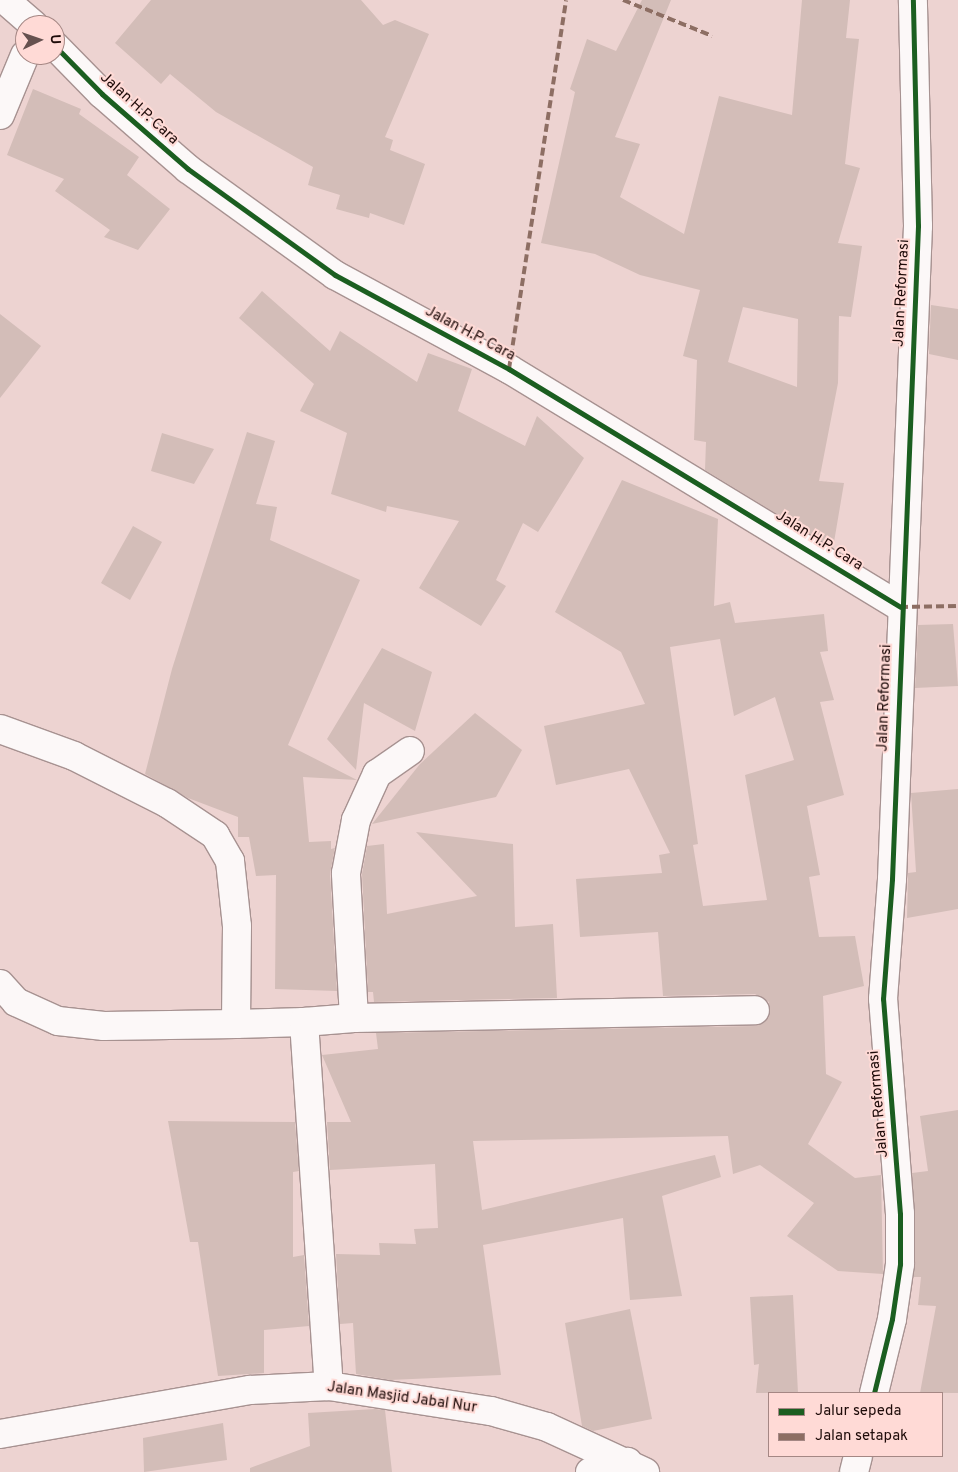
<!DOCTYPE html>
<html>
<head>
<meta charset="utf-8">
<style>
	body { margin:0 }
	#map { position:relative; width:958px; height:1472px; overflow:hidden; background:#edd3d1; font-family:Overpass,sans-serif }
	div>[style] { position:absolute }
	.building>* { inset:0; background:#d3bdb8 }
	.roads { filter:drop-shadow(1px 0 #a79291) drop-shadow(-1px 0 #a79291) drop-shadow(0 1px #a79291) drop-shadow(0 -1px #a79291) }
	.minor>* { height:28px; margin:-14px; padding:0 14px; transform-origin:14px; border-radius:14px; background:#fcf8f8 }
	.quiet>* { height:4px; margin-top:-2px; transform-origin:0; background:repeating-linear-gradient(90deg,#8d6e63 0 8px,transparent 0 12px) }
	.cycleway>* { height:5px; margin:-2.5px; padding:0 2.5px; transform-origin:2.5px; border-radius:2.5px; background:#1b5e20 }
	span { translate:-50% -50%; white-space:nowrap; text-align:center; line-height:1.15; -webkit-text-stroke:4px #ffdad6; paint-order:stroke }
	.street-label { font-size:15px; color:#1e0b09 }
	.legend { position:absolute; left:768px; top:1392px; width:175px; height:65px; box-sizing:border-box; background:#ffdad6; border:1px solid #a58784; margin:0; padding:6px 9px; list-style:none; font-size:15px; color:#1e0b09 }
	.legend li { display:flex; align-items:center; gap:10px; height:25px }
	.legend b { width:25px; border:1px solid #a58784 }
	.north { position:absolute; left:15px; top:15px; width:50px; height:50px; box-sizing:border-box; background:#ffdad6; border:1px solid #a58784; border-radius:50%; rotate:87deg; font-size:14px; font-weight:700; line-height:20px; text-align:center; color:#1e0b09 }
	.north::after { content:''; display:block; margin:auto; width:18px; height:22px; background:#66514f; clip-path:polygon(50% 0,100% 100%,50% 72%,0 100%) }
</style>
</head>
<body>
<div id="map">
	<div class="building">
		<i style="clip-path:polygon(151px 0,361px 0,383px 25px,395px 20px,429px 34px,385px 137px,393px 140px,390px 150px,425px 164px,404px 225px,370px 213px,369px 218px,336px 209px,340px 195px,308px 185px,313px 167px,216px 112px,170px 74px,161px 84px,115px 43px)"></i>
		<i style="clip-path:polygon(evenodd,642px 0,671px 0,615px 137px,640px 144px,620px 197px,684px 234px,719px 96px,792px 115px,802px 0,850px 0,846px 38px,859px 39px,845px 164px,860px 168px,838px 243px,862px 246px,851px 317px,839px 316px,838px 383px,819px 481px,844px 483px,833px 548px,705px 470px,706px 442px,694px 440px,697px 360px,683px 356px,700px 290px,640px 275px,595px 254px,541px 243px,575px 92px,570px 89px,587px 39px,616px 51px,642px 0,743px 307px,798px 319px,797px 387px,728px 362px,743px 307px)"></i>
		<i style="clip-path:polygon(33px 89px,81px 109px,79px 114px,139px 157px,127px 175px,170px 209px,138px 250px,104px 237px,110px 230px,55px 191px,64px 179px,7px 155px)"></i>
		<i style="clip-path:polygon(262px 291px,330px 351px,340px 331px,417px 382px,428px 353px,472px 369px,458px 411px,525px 446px,537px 416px,584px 458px,538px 532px,523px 523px,496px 580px,506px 586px,481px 626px,419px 588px,459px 521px,387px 506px,386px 512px,331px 494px,347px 433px,300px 411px,314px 384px,239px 318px)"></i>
		<i style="clip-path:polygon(931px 305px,958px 309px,958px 360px,929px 354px)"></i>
		<i style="clip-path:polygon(0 314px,41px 346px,0 398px)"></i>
		<i style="clip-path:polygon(247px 432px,275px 441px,256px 504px,277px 507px,270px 540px,360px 580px,288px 745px,357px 780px,303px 777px,309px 842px,331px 841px,331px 849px,335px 848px,330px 874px,337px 991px,275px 989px,276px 875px,256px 876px,249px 837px,238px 837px,238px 817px,188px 798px,145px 774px,172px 669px)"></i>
		<i style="clip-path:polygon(162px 433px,214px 449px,194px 484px,151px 471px)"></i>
		<i style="clip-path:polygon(evenodd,622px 480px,718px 519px,714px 606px,730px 602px,735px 623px,824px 614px,828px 651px,820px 652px,834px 700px,820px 702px,844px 795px,807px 806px,820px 875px,809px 877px,819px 937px,855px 936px,864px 986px,823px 996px,826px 1074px,842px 1082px,808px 1144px,855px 1178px,881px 1175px,883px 1274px,838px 1271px,787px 1236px,814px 1203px,760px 1165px,733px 1174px,728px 1136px,473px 1141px,482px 1210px,715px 1155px,721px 1177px,662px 1196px,682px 1296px,630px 1300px,623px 1218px,483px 1245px,501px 1375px,390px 1380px,356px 1374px,353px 1323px,340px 1324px,336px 1254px,380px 1255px,379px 1243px,416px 1244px,414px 1229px,438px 1228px,435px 1164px,330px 1170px,327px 1122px,351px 1122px,322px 1055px,378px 1049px,376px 1033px,755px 1026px,769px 1017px,769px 1002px,755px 994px,663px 996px,658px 932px,580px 937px,576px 879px,662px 873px,659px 855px,670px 853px,629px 769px,556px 785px,544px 726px,645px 704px,621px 652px,555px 612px,622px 480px,720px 639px,734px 716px,775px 697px,794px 760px,745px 775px,767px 900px,703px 906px,693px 845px,698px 844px,670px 647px,720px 639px)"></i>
		<i style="clip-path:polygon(133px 526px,162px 542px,130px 600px,101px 583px)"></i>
		<i style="clip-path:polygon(953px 624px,958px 686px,915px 688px,918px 625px)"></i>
		<i style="clip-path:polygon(382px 648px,432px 672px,415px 731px,364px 703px,356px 770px,327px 739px)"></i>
		<i style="clip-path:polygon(475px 713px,522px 750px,496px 797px,372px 824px,420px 764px)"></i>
		<i style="clip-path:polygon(958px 789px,958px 909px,907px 918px,908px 873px,916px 872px,911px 793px)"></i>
		<i style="clip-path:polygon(416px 832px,513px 844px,515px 927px,553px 924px,557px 998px,374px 1002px,373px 992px,368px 992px,362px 874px,367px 846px,384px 844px,387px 914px,477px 896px)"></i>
		<i style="clip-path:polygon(958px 1110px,958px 1393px,920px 1393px,936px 1306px,918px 1305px,921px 1277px,914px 1277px,912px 1173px,928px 1171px,920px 1116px)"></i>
		<i style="clip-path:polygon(168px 1121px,295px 1122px,299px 1171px,293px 1172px,293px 1257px,304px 1255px,309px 1326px,264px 1330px,264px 1373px,218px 1376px,198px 1242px,190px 1242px)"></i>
		<i style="clip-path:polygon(793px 1295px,798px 1393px,756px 1393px,759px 1364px,754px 1365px,750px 1297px)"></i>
		<i style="clip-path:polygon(630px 1309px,652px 1419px,593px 1431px,582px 1426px,565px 1323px)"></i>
		<i style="clip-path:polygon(375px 1409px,385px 1410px,392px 1472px,250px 1472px,250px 1468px,310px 1446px,308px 1413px)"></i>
		<i style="clip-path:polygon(223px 1423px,227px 1460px,144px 1472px,143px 1438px)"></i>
	</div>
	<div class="roads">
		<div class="minor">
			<i style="left:5px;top:0;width:38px;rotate:41deg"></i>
			<i style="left:55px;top:46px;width:67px;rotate:45.6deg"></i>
			<i style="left:102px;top:94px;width:114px;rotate:41.1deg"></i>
			<i style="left:188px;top:169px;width:181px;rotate:35.8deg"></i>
			<i style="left:335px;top:275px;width:198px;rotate:28.4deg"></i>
			<i style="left:509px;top:369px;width:458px;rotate:31.3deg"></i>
			<i style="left:0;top:115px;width:65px;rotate:-67.4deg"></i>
			<i style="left:0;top:729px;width:79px;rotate:20deg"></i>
			<i style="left:74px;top:756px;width:104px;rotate:26.8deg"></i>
			<i style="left:167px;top:803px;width:58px;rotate:33.7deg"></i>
			<i style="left:215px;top:835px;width:30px;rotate:60deg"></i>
			<i style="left:230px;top:861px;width:65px;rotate:83.9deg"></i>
			<i style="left:237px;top:926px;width:98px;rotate:90.6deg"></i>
			<i style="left:236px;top:1024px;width:68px;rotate:-1.7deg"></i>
			<i style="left:304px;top:1022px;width:365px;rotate:86.1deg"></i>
			<i style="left:0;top:984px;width:24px;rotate:48deg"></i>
			<i style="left:16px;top:1002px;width:46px;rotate:24.3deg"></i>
			<i style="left:58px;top:1021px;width:46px;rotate:6.2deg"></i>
			<i style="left:104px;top:1026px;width:132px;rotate:-0.9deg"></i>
			<i style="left:354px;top:1018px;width:401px;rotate:-1.1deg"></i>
			<i style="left:304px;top:1022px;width:50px;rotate:-4.6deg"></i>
			<i style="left:354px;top:1018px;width:145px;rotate:-93.2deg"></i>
			<i style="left:346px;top:873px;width:54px;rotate:-79.3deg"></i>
			<i style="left:356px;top:820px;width:51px;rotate:-65.5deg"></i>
			<i style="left:377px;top:774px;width:40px;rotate:-34.9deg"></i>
			<i style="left:874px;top:1393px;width:76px;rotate:-76.3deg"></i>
			<i style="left:892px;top:1319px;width:56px;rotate:-81.7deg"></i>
			<i style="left:900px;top:1264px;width:50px;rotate:-90deg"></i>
			<i style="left:900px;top:1214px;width:216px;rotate:-94.5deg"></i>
			<i style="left:883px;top:999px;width:120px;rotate:-85.7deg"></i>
			<i style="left:892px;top:879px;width:654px;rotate:-87.72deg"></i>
			<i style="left:918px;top:226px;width:226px;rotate:-91.3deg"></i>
			<i style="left:0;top:1434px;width:254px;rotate:-10deg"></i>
			<i style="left:250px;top:1390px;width:79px;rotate:-2.9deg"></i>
			<i style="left:329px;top:1386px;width:164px;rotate:8.8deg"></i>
			<i style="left:491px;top:1411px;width:58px;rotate:15.9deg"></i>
			<i style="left:547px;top:1427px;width:108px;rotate:24.7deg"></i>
			<i style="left:590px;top:1472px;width:39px;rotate:-15deg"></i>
			<i style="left:854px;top:1472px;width:16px;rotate:-76deg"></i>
		</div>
	</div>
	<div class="quiet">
		<i style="left:623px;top:0;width:96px;rotate:22deg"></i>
		<i style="left:509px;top:369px;width:373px;rotate:-81.2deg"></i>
		<i style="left:900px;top:607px;width:58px;rotate:-1deg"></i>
	</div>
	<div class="cycleway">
		<i style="left:55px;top:46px;width:67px;rotate:45.6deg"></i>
		<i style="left:102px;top:94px;width:114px;rotate:41.1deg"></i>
		<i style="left:188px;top:169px;width:181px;rotate:35.8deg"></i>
		<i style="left:335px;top:275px;width:198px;rotate:28.4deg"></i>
		<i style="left:509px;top:369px;width:458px;rotate:31.3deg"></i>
		<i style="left:874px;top:1393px;width:76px;rotate:-76.3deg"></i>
		<i style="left:892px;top:1319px;width:56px;rotate:-81.7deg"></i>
		<i style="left:900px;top:1264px;width:50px;rotate:-90deg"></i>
		<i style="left:900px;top:1214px;width:216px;rotate:-94.5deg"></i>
		<i style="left:883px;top:999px;width:120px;rotate:-85.7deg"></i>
		<i style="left:892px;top:879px;width:654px;rotate:-87.72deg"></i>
		<i style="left:918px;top:226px;width:226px;rotate:-91.3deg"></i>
	</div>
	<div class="street-label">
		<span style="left:139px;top:109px;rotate:42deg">Jalan H.P. Cara</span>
		<span style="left:902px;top:293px;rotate:-87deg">Jalan Reformasi</span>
		<span style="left:470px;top:334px;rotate:28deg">Jalan H.P. Cara</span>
		<span style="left:819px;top:541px;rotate:32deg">Jalan H.P. Cara</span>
		<span style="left:885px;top:698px;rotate:-88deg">Jalan Reformasi</span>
		<span style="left:879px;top:1104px;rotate:-95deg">Jalan Reformasi</span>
		<span style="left:402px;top:1398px;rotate:8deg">Jalan Masjid Jabal Nur</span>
	</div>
	<ul class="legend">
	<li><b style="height:6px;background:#1b5e20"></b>Jalur sepeda</li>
	<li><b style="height:6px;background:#8d6e63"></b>Jalan setapak</li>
	</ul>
	<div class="north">U</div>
</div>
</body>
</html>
